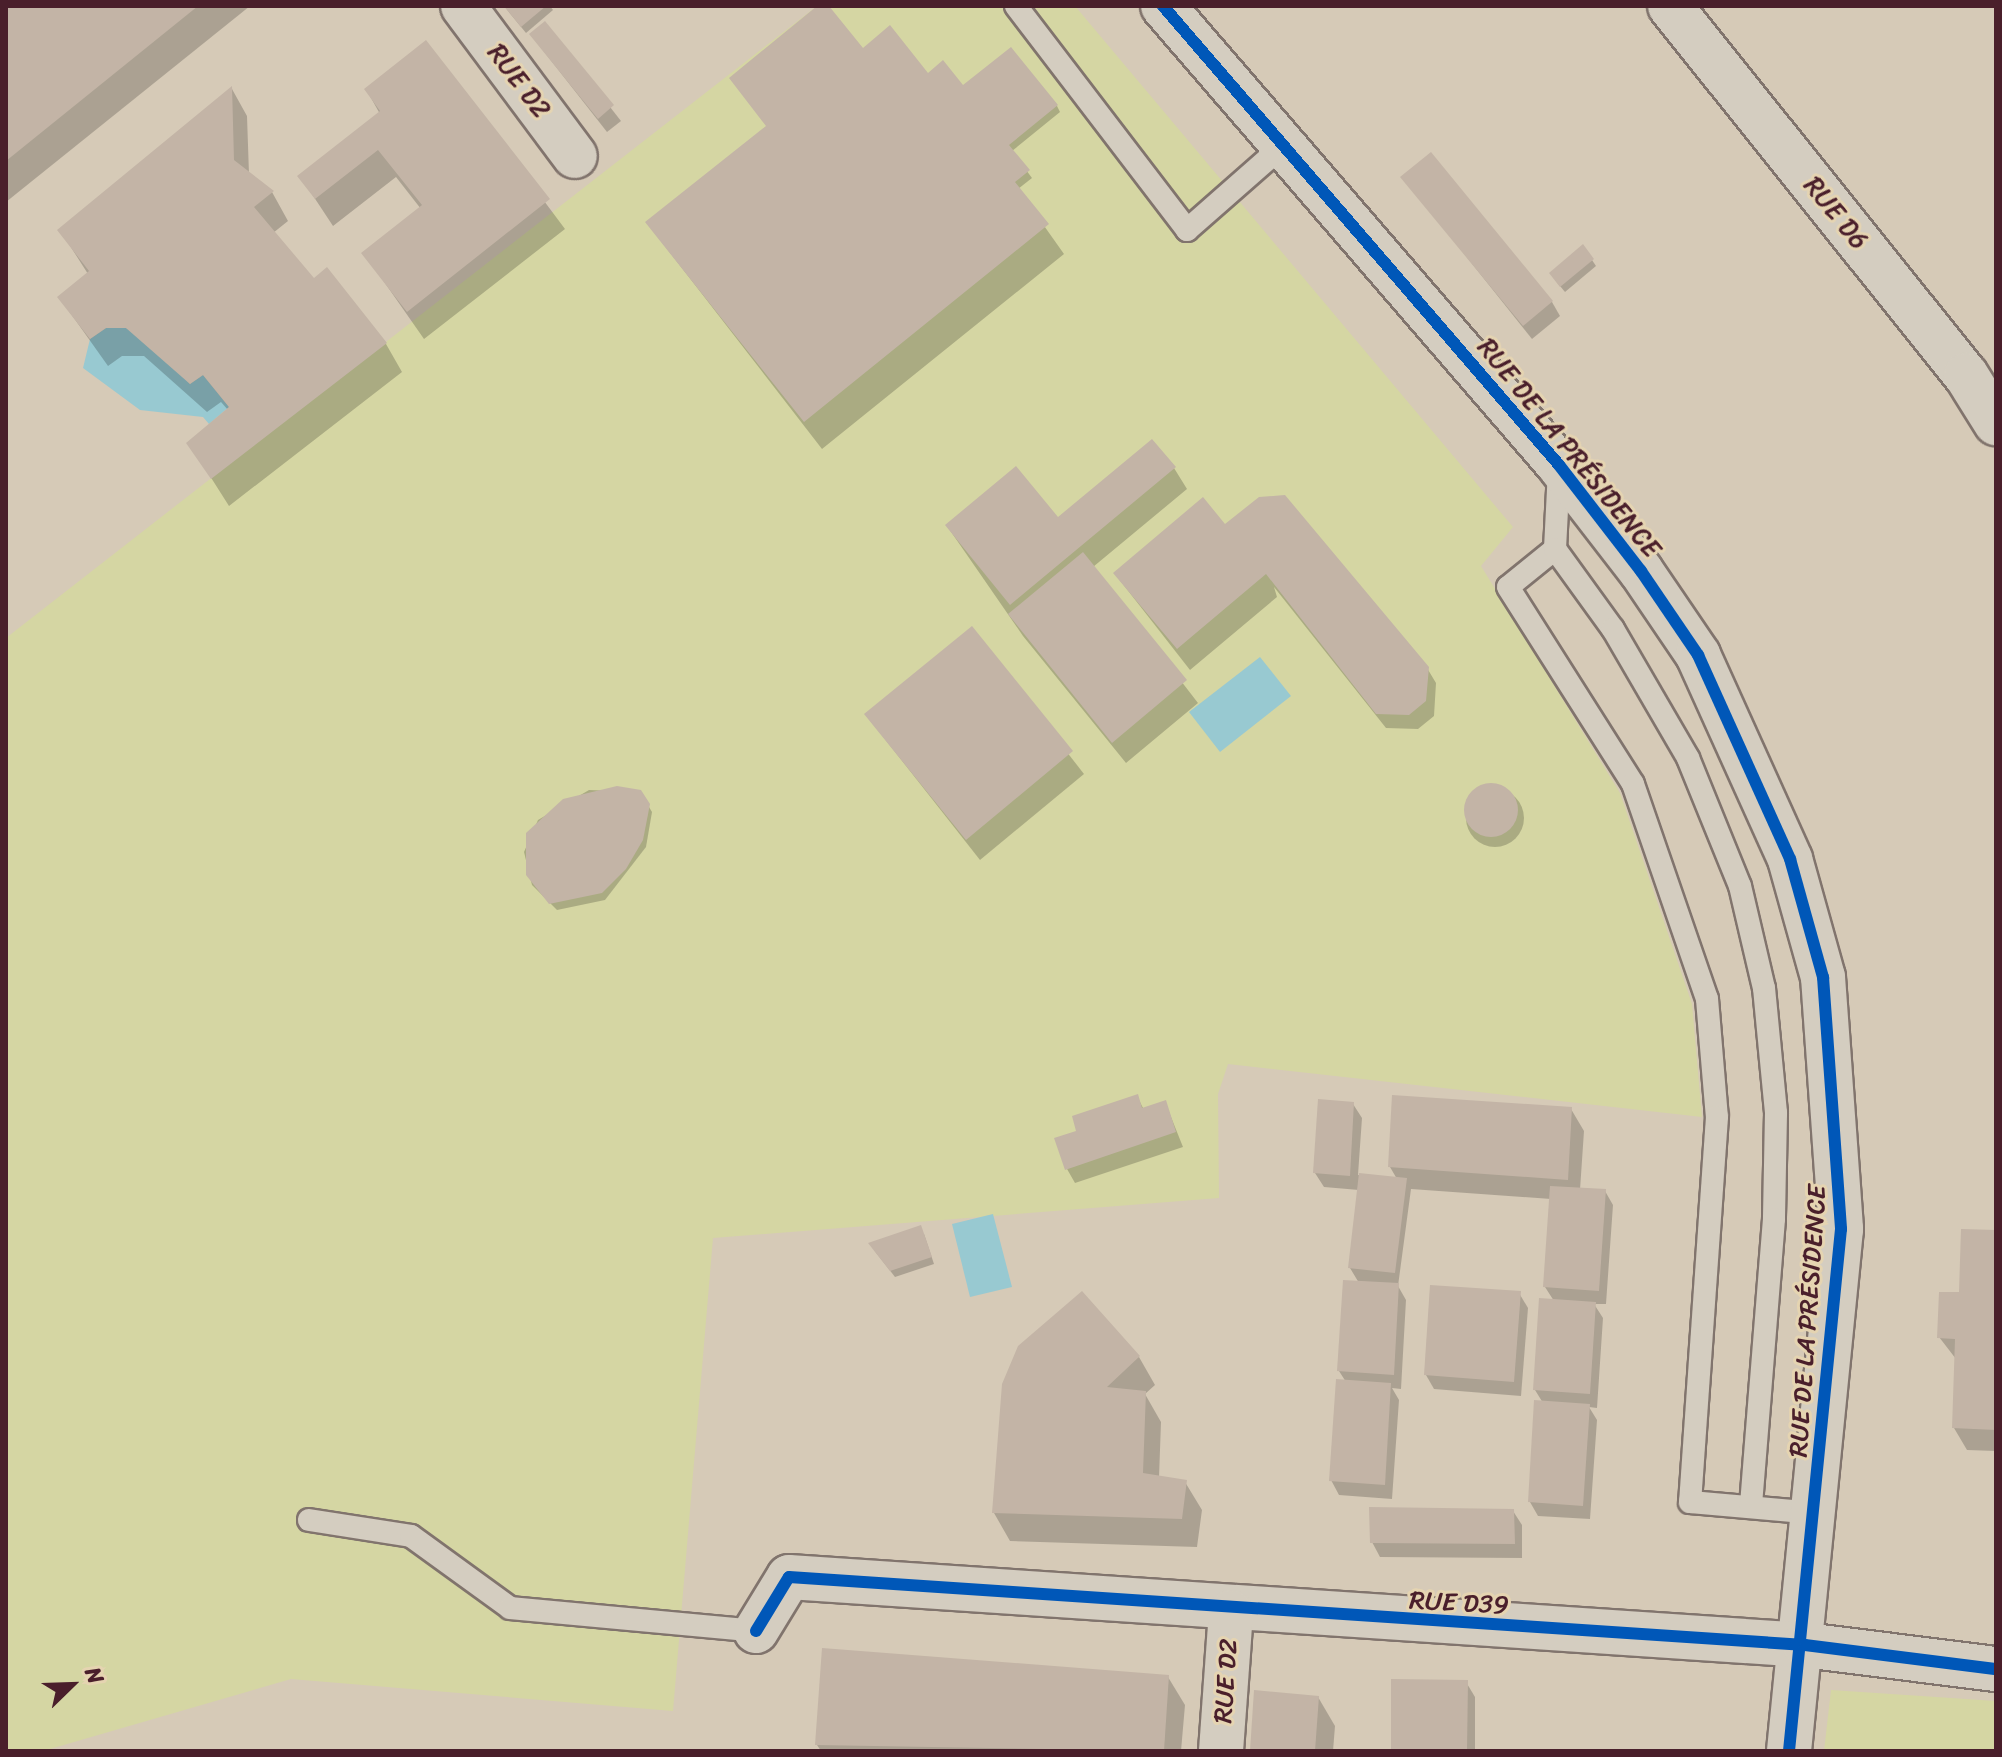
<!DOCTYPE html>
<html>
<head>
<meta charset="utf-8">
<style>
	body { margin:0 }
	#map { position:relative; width:2002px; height:1757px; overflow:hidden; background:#d6cab7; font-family:Sriracha,sans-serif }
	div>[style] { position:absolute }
	.green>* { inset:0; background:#d5d6a3 }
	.water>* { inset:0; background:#98c9d1 }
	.shadow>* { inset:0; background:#0003 }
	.round { border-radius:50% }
	.building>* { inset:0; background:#c3b4a6 }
	.roads { filter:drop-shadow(2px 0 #81746d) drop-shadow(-2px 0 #81746d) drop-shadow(0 2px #81746d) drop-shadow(0 -2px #81746d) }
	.service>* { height:22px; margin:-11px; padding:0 11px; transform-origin:11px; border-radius:11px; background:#d4cdc0 }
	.minor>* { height:44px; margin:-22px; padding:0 22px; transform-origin:22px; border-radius:22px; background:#d4cdc0 }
	.tertiary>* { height:44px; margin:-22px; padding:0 22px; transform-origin:22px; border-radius:22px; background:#d4cdc0 }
	.cycleway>* { height:12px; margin:-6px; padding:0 6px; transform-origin:6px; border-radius:6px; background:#0057b8 }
	span { translate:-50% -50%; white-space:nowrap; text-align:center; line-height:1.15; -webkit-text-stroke:6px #e5d4b1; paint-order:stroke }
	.street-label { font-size:26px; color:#4a1f2b }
	.frame { position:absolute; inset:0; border:8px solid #4a1f2b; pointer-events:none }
	.north { position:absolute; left:32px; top:1645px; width:80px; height:80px; -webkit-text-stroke:6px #e5d4b1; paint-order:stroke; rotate:67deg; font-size:22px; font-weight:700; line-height:32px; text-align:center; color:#4a1f2b }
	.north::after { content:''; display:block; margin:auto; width:28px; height:36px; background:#4a1f2b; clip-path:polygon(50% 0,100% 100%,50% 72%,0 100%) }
</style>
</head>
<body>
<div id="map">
	<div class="green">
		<i style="clip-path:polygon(817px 6px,1075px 6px,1513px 527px,1481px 566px,1620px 793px,1692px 1004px,1702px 1117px,1228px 1064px,1218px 1094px,1219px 1198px,713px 1238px,673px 1711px,291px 1679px,43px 1751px,6px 1751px,6px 638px)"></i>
		<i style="clip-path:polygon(1831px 1690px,1996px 1701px,1996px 1751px,1824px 1751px)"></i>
	</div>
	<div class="water">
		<i style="clip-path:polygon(106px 328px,126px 328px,152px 345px,190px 384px,203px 375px,229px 407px,209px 424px,203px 417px,140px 410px,83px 368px,90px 339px)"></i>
		<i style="clip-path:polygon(1260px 657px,1291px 696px,1220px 752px,1189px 712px)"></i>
		<i style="clip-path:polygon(993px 1214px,1012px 1287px,970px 1297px,952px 1224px)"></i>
	</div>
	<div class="shadow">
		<i style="clip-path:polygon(6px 6px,250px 6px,6px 202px)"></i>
		<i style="clip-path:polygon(504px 6px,550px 6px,553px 10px,526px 33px)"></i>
		<i style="clip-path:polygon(821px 6px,862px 50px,963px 88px,1057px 106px,1060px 112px,1012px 151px,1032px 178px,1018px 189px,1064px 254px,822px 449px,647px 223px,767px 126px)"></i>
		<i style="clip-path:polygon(545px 24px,621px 121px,607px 132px,531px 35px)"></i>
		<i style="clip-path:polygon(426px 43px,565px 229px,424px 339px,364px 253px,421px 209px,396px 177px,333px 226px,300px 176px,380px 114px,366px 89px)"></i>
		<i style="clip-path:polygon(232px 89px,247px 116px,249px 174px,272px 192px,288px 221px,273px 233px,313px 280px,386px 344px,402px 372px,229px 506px,189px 443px,228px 410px,221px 402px,207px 412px,144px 356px,122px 356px,108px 366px,59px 297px,88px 274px,60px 230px)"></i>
		<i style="clip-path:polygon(1403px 177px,1552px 302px,1560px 316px,1532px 339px)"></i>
		<i style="clip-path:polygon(1592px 260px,1596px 266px,1565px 292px,1555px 280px)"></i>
		<i style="clip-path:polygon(1174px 468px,1187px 489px,1093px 567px,1198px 703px,1126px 763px,1023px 636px,947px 526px,1058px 519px)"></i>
		<i style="clip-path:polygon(1230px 534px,1427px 668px,1436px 683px,1434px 716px,1418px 729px,1386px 728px,1274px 587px,1277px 597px,1190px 670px,1115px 574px)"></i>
		<i style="clip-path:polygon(971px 629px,1084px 774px,980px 860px,866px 715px)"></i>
		<i class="round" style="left:1466px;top:789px;width:58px;height:58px"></i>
		<i style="clip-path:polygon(589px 790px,640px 792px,652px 812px,646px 847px,605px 900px,557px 910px,532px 885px,524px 852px,538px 820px)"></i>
		<i style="clip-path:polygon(1137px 1096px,1144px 1110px,1165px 1102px,1183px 1147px,1075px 1183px,1067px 1169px,1079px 1132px)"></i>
		<i style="clip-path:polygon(1353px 1104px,1362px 1118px,1358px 1175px,1397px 1179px,1390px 1167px,1571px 1109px,1584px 1131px,1580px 1190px,1605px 1191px,1613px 1205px,1606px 1304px,1594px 1304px,1603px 1318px,1597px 1408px,1589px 1407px,1597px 1420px,1590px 1519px,1538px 1516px,1530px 1502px,1543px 1403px,1535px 1390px,1554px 1301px,1545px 1287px,1551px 1199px,1411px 1189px,1398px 1286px,1406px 1300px,1401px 1389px,1392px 1388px,1399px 1400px,1392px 1499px,1339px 1495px,1331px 1480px,1346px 1382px,1339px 1371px,1359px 1283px,1350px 1268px,1359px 1190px,1324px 1187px,1315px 1173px)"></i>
		<i style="clip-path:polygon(1996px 1232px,1996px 1451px,1967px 1450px,1954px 1428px,1956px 1359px,1939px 1337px)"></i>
		<i style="clip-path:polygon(924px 1234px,934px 1264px,895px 1277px,874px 1250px)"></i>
		<i style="clip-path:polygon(1519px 1293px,1528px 1308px,1521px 1396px,1434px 1389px,1426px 1375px)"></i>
		<i style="clip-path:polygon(1139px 1357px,1155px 1385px,1145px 1394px,1161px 1422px,1159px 1478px,1185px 1482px,1202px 1510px,1197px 1547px,1010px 1541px,994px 1513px,1004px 1385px)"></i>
		<i style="clip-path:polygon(1513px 1511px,1522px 1525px,1522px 1558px,1380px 1557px,1372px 1542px)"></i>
		<i style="clip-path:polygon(1168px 1677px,1185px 1705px,1181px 1751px,821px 1751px,817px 1745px)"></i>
		<i style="clip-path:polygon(1466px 1682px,1475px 1697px,1475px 1751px,1393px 1751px)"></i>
		<i style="clip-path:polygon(1318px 1697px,1335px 1726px,1333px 1751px,1252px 1751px)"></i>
	</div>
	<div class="building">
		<i style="clip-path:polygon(6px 6px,198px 6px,6px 161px)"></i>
		<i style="clip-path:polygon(504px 6px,546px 6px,521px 27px)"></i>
		<i style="clip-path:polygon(817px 6px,829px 6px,863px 48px,890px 25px,928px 73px,943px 60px,963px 85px,1011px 47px,1058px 105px,1009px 145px,1030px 170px,1015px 182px,1049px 224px,804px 422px,645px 222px,766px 126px,729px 78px)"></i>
		<i style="clip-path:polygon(545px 21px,614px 105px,598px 119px,529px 34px)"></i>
		<i style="clip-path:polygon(426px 40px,550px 199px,407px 312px,361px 253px,422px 205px,378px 150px,315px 199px,297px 176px,380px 111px,364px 89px)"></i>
		<i style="clip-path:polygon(232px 86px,234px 160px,274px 191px,254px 207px,314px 278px,327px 267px,387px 343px,211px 479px,186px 443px,229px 407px,203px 375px,190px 384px,126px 328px,106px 328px,90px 339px,57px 297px,89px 271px,57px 230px)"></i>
		<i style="clip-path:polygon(1431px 152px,1553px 301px,1523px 326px,1400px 177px)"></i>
		<i style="clip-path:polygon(1583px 244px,1594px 259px,1560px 287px,1549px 273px)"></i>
		<i style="clip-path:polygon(1152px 439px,1176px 467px,1010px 605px,945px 525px,1016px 466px,1058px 517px)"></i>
		<i style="clip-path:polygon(1285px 495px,1429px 667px,1426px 701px,1409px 715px,1376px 714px,1266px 574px,1177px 649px,1113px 573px,1203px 497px,1225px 524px,1259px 497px)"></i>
		<i style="clip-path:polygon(1083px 552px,1187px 680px,1112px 743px,1008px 614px)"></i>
		<i style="clip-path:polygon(972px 626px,1073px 751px,966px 840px,864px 714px)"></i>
		<i class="round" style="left:1464px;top:783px;width:54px;height:54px"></i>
		<i style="clip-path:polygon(617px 786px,641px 790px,650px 804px,643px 840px,626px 869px,602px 893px,549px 904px,526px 875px,526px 833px,563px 799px)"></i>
		<i style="clip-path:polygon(1138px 1094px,1142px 1108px,1166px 1100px,1176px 1132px,1065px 1170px,1054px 1138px,1076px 1131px,1072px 1116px)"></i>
		<i style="clip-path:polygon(1392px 1095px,1572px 1107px,1568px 1180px,1388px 1167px)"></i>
		<i style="clip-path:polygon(1318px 1099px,1354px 1102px,1350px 1176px,1313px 1173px)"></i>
		<i style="clip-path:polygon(1359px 1173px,1407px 1178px,1395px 1273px,1348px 1268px)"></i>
		<i style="clip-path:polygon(1550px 1186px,1606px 1189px,1599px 1291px,1543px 1287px)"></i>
		<i style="clip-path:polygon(921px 1225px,932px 1257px,890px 1271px,868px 1243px)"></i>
		<i style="clip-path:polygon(1961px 1229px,1996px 1230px,1996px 1430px,1952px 1428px,1955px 1339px,1937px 1338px,1939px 1292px,1959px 1292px)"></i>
		<i style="clip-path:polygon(1343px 1280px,1399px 1283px,1394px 1375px,1337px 1371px)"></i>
		<i style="clip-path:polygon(1430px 1285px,1521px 1291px,1514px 1382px,1424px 1375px)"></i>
		<i style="clip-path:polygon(1082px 1291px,1140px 1356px,1107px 1387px,1146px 1391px,1143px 1473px,1187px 1480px,1182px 1519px,992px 1513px,1002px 1384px,1018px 1346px)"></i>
		<i style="clip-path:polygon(1539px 1298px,1596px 1302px,1590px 1394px,1533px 1390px)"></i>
		<i style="clip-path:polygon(1336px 1379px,1391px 1383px,1385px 1485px,1329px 1481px)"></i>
		<i style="clip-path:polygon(1534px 1400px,1590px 1404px,1583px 1506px,1528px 1502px)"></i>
		<i style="clip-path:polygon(1369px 1507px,1514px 1509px,1515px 1544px,1370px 1543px)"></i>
		<i style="clip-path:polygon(822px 1648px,1169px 1675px,1164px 1751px,815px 1745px)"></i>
		<i style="clip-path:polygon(1391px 1679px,1468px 1680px,1467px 1751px,1391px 1751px)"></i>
		<i style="clip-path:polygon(1254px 1690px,1319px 1696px,1315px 1751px,1250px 1751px)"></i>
	</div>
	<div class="roads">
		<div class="service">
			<i style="left:1016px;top:6px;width:282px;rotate:52.6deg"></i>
			<i style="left:1187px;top:230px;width:132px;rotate:-41.3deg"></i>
			<i style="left:1559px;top:470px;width:79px;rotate:92.9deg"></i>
			<i style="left:1555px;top:549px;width:60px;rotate:141deg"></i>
			<i style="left:1508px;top:587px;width:233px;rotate:57.6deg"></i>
			<i style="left:1633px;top:784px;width:227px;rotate:71deg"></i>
			<i style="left:1707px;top:999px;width:118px;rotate:85.2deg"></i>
			<i style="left:1717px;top:1117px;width:386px;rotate:94deg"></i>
			<i style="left:1690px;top:1502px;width:126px;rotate:5deg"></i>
			<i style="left:1555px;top:549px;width:99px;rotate:54.1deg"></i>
			<i style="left:1613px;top:629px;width:149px;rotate:59.8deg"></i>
			<i style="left:1688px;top:758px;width:138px;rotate:67.9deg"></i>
			<i style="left:1740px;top:886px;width:105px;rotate:76.8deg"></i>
			<i style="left:1764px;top:988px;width:126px;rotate:84.5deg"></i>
			<i style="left:1776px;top:1113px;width:106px;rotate:91.1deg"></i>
			<i style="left:1774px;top:1219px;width:289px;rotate:94.6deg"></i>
			<i style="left:309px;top:1520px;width:103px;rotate:8.9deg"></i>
			<i style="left:411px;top:1536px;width:122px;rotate:36deg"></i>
			<i style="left:510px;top:1608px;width:247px;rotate:5.3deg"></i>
		</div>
		<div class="minor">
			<i style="left:463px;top:6px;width:187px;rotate:53.3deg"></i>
			<i style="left:1163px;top:6px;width:606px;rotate:49.21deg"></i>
			<i style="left:1559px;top:465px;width:134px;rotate:52.3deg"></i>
			<i style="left:1641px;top:571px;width:102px;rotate:55.8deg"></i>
			<i style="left:1698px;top:655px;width:224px;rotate:65.7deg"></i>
			<i style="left:1790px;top:859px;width:123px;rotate:74.4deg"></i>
			<i style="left:1823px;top:977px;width:253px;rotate:85.9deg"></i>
			<i style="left:1841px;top:1229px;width:525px;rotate:95.69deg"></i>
			<i style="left:756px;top:1631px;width:63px;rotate:-58.6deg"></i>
			<i style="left:789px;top:1577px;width:1018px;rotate:3.83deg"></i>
			<i style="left:1805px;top:1645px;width:193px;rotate:7.2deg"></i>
			<i style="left:1221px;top:1751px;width:139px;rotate:-85.9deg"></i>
		</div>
		<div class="tertiary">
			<i style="left:1670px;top:6px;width:473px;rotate:51.3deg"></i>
			<i style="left:1966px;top:375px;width:57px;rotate:58deg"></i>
		</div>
	</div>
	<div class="cycleway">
		<i style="left:1163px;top:6px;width:606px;rotate:49.21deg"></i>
		<i style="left:1559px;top:465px;width:134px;rotate:52.3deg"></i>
		<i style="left:1641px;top:571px;width:102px;rotate:55.8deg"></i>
		<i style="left:1698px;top:655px;width:224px;rotate:65.7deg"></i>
		<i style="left:1790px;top:859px;width:123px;rotate:74.4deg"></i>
		<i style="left:1823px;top:977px;width:253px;rotate:85.9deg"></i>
		<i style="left:1841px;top:1229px;width:525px;rotate:95.69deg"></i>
		<i style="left:756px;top:1631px;width:63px;rotate:-58.6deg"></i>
		<i style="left:789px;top:1577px;width:1018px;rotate:3.83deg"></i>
		<i style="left:1805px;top:1645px;width:193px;rotate:7.2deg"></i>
	</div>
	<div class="street-label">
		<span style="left:519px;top:81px;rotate:53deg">RUE D2</span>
		<span style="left:1836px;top:213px;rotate:51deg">RUE D6</span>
		<span style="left:1569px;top:448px;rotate:51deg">RUE DE LA PRÉSIDENCE</span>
		<span style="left:1808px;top:1321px;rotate:-86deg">RUE DE LA PRÉSIDENCE</span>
		<span style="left:1459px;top:1603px;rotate:3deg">RUE D39</span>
		<span style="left:1226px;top:1681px;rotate:-86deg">RUE D2</span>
	</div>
	<div class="frame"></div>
	<div class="north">N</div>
</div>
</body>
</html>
